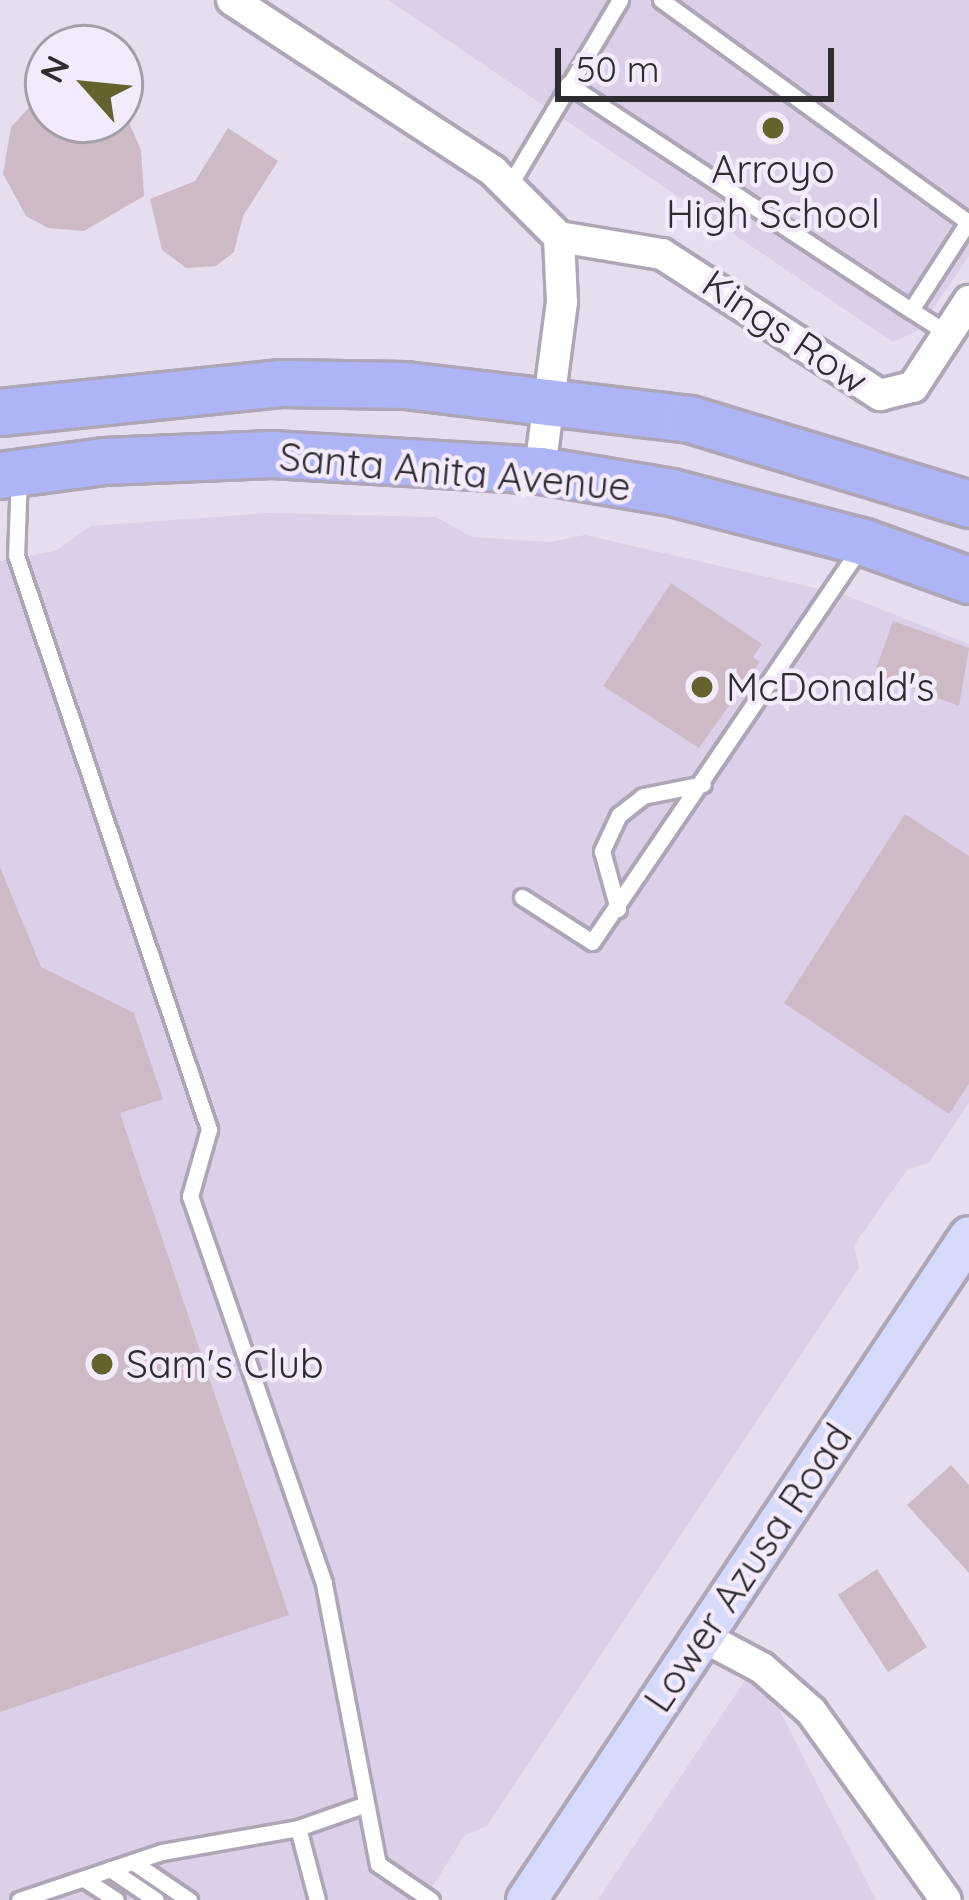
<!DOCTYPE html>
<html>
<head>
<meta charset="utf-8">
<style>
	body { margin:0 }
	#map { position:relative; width:969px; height:1900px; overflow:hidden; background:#e6ddef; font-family:Quicksand,sans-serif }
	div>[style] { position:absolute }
	.built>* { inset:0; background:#dcd0e8 }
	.building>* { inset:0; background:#ccbbc6 }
	.roads { filter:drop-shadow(3px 0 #aea6b7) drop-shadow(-3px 0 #aea6b7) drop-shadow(0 3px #aea6b7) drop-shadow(0 -3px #aea6b7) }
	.lane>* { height:15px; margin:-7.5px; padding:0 7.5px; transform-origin:7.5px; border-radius:7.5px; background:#fff }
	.street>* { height:30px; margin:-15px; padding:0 15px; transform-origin:15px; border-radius:15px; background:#fff }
	.secondary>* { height:39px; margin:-19.5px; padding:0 19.5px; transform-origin:19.5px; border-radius:19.5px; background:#d6dafb }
	.primary>* { height:45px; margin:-22.5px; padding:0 22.5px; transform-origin:22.5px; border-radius:22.5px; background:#aeb5f7 }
	.dots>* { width:33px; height:33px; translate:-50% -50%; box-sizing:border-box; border:6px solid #f3ebfc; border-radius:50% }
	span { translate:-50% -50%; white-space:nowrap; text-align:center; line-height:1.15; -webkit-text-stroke:9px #f3ebfc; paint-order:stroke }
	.poi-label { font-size:39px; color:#2e2b31 }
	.left { translate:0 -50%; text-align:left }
	.street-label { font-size:39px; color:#2e2b31 }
	.north { position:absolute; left:24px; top:24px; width:120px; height:120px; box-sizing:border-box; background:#f3ebfc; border:3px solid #a49eab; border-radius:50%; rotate:297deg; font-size:33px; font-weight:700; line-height:48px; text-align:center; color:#2e2b31 }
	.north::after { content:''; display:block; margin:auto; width:42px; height:54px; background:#66622e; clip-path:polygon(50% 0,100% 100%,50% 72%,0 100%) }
	.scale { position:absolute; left:555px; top:48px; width:279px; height:54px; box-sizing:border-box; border:6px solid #2e2b31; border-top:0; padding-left:15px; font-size:36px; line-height:42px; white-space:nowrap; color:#2e2b31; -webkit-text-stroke:9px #f3ebfc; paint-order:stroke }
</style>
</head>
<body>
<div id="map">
	<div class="built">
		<i style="clip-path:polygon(388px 0,969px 0,969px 256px,919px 330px,893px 342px)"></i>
		<i style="clip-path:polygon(269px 513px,436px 517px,472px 537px,550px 542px,585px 535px,845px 595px,969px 644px,969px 1103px,929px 1163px,908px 1169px,854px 1245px,859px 1268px,487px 1826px,465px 1835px,424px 1900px,0 1900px,0 561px,55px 551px,91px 526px)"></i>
		<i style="clip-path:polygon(756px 1664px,876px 1900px,598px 1900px)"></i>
	</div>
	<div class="building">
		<i style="clip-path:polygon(48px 87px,48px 120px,128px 120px,141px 150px,144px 196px,84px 231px,48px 228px,26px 216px,3px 174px,11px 127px)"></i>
		<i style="clip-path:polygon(228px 128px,278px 161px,243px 216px,234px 252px,216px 266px,186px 268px,162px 250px,150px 199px,195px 181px)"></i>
		<i style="clip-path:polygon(671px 583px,762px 644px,753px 657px,760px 662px,699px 748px,603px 686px)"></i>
		<i style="clip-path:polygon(893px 621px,969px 648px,959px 706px,874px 674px)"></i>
		<i style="clip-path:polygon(905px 814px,969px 856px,969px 1084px,949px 1114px,784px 1003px)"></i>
		<i style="clip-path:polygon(0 867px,41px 967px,134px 1013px,163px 1099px,120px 1113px,289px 1615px,0 1712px)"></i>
		<i style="clip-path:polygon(951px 1465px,969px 1485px,969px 1573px,907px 1505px)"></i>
		<i style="clip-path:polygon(877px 1569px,927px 1647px,888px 1672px,838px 1595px)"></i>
	</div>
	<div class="roads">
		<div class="lane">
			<i style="left:568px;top:84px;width:411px;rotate:33.4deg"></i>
			<i style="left:911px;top:310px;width:105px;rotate:-57.1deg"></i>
			<i style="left:968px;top:222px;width:379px;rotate:-144.1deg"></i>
			<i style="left:509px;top:186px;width:217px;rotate:-59.2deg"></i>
			<i style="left:911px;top:310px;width:43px;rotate:32.6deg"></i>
			<i style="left:19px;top:475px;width:80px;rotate:92.1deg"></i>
			<i style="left:16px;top:555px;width:606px;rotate:71.42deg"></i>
			<i style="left:209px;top:1129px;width:70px;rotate:105.8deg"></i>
			<i style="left:190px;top:1196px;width:410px;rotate:70.9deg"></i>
			<i style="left:324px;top:1584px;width:285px;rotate:79.1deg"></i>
			<i style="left:378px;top:1864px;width:64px;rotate:34.2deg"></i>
			<i style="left:522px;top:897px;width:83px;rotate:32.7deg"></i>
			<i style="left:592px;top:942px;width:477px;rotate:-55.8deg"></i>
			<i style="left:618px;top:909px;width:60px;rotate:-105.4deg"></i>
			<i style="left:602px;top:851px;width:40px;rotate:-65deg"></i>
			<i style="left:619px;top:815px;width:31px;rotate:-38deg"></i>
			<i style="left:643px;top:796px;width:61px;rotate:-11.3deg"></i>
			<i style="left:298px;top:1828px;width:74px;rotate:75.2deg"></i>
			<i style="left:133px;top:1862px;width:68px;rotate:34.2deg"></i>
			<i style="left:110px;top:1869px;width:55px;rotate:34deg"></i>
			<i style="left:84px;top:1879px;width:38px;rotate:33deg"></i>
			<i style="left:19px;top:1900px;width:151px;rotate:-18.6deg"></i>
			<i style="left:162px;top:1852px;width:138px;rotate:-10deg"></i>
			<i style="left:298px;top:1828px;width:72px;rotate:-19.4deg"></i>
		</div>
		<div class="street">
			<i style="left:232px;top:0;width:312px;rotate:33.2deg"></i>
			<i style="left:493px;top:171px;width:93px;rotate:45deg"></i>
			<i style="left:559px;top:237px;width:65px;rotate:87.4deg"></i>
			<i style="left:562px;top:302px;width:169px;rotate:97.5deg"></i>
			<i style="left:559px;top:237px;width:104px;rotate:9.4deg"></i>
			<i style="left:662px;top:254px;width:260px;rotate:32.9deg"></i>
			<i style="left:880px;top:395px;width:34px;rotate:-14deg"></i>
			<i style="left:913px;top:387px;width:103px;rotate:-56.9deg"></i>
			<i style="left:702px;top:1636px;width:68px;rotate:28.1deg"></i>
			<i style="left:762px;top:1668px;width:65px;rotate:41.3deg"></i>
			<i style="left:811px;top:1711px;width:232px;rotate:54.5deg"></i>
		</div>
		<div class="secondary">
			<i style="left:526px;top:1900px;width:798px;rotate:-56.29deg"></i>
		</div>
		<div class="primary">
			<i style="left:0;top:412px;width:281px;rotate:-5.9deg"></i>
			<i style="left:280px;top:383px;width:125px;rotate:0.9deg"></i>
			<i style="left:405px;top:385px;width:287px;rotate:6.8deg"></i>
			<i style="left:690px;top:419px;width:292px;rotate:16.9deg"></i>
			<i style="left:0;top:475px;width:105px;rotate:-7.7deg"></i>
			<i style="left:104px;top:461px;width:168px;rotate:-2.4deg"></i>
			<i style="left:272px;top:454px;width:268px;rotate:3.4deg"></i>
			<i style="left:540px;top:470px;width:133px;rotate:9.5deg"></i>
			<i style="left:671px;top:492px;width:199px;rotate:14.5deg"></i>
			<i style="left:864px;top:542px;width:112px;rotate:19.9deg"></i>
		</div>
	</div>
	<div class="dots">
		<i style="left:773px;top:128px;background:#66622e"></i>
		<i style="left:702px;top:687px;background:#66622e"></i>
		<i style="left:102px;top:1364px;background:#66622e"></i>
	</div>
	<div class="poi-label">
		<span style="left:773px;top:192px">Arroyo<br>High School</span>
		<span class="left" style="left:726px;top:687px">McDonald's</span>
		<span class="left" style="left:126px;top:1364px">Sam's Club</span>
	</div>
	<div class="street-label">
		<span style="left:785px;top:332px;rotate:34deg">Kings Row</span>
		<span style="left:455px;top:472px;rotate:5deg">Santa Anita Avenue</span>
		<span style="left:748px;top:1568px;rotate:-56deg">Lower Azusa Road</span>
	</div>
	<div class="north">N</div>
	<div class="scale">50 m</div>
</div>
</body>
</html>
